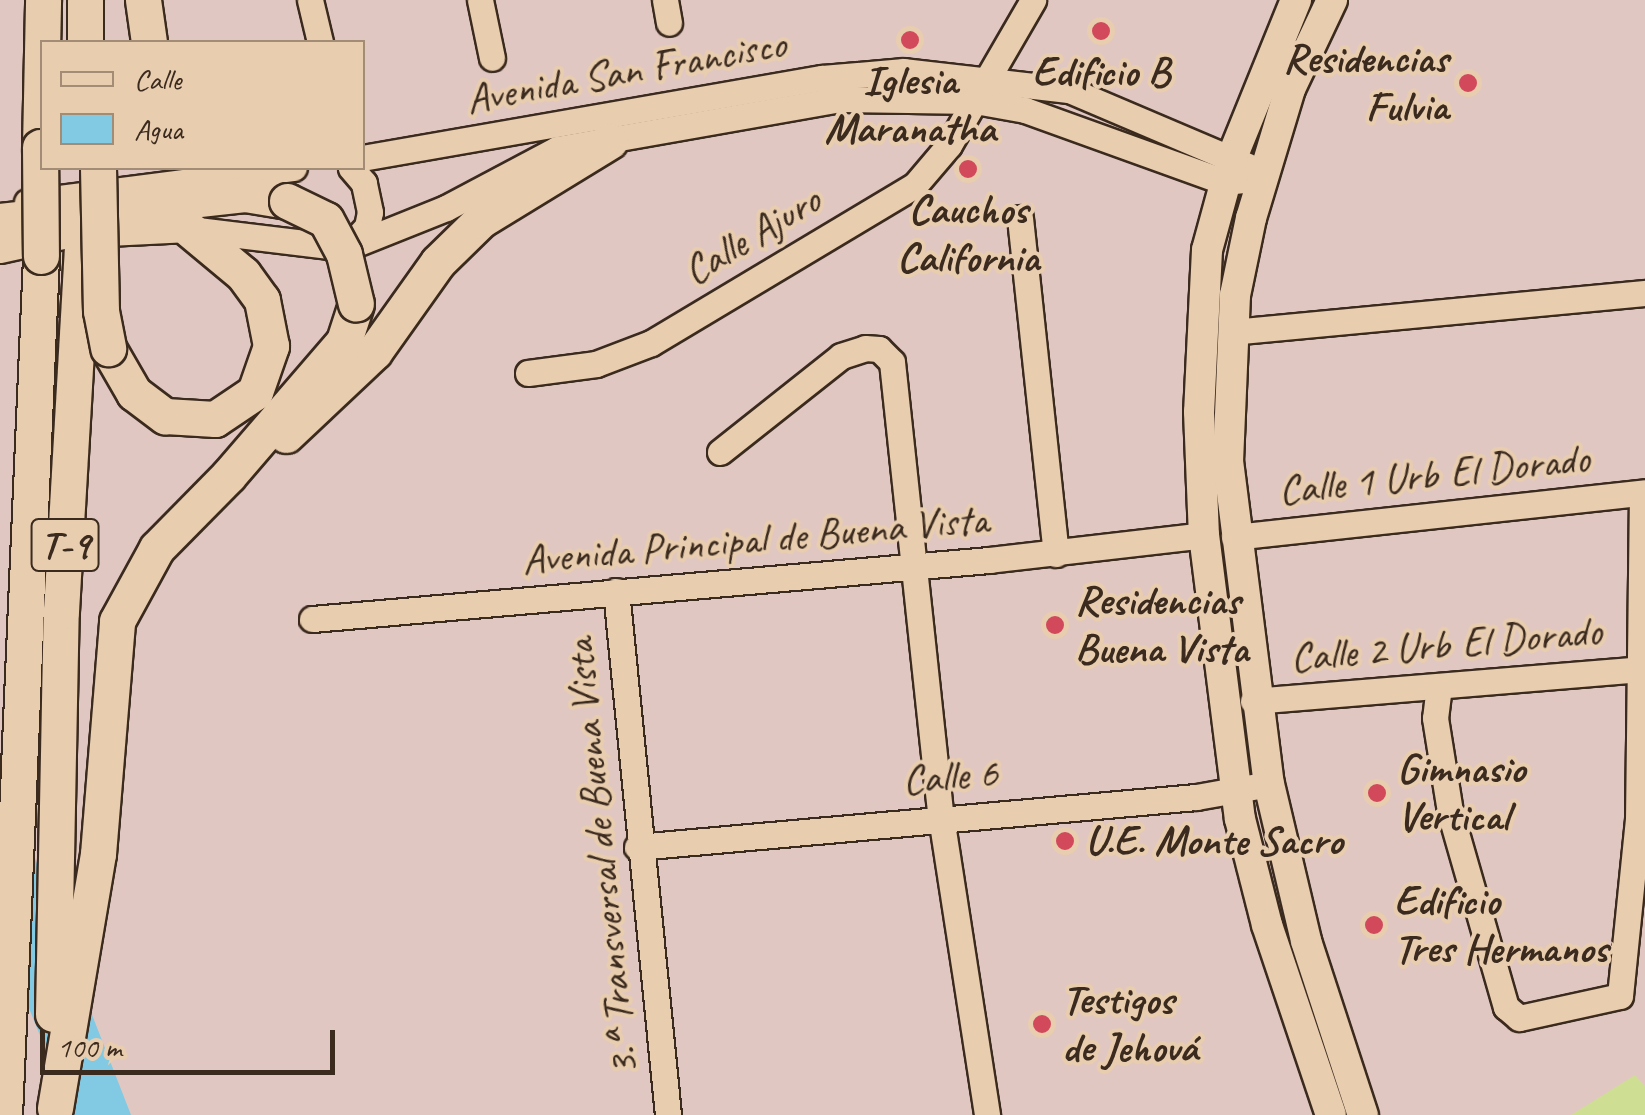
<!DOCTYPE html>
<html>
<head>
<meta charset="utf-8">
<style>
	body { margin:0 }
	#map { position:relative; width:1645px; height:1115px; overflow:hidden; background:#e0c7c1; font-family:Caveat,sans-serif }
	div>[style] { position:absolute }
	.green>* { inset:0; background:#cedf93 }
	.water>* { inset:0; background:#82cae3 }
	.roads { filter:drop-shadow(2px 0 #3b2a1e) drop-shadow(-2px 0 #3b2a1e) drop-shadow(0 2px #3b2a1e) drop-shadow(0 -2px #3b2a1e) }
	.minor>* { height:25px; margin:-12.5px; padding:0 12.5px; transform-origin:12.5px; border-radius:12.5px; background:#e8cdaf }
	.major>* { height:30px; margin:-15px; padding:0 15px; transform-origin:15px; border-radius:15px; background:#e8cdaf }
	.highway>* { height:35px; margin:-17.5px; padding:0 17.5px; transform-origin:17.5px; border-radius:17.5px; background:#e8cdaf }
	.bridges { filter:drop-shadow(2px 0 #3b2a1e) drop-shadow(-2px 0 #3b2a1e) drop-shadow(0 2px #3b2a1e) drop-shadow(0 -2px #3b2a1e) }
	.highway-bridge>* { height:35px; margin:-17.5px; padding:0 17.5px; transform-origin:17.5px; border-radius:17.5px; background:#e8cdaf }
	.dots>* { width:28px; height:28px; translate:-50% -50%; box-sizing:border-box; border:5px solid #e8cdaf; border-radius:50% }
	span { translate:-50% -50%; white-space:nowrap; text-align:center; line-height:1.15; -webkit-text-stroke:8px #e8cdaf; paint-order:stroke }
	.shield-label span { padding:2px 8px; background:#e8cdaf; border:2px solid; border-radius:8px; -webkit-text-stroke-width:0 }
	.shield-label { font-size:40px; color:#3b2a1e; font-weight:700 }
	.poi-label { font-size:42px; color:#3b2a1e; font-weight:700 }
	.right { translate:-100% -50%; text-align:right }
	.left { translate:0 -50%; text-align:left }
	.street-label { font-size:42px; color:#3b2a1e }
	.legend { position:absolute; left:40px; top:40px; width:325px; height:130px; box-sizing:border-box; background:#e8cdaf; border:2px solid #a38c75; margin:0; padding:12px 18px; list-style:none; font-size:30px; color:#3b2a1e }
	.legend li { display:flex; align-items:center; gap:20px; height:50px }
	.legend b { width:50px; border:2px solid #a38c75 }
	.scale { position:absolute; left:40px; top:1030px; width:295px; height:45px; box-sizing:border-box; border:5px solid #3b2a1e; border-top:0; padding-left:12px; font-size:30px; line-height:35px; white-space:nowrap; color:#3b2a1e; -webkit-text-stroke:8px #e8cdaf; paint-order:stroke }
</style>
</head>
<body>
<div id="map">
	<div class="green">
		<i style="clip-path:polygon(1635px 1075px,1645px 1086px,1645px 1115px,1571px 1115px)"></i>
	</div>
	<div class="water">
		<i style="clip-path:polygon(0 762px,89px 1007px,131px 1115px,72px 1115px,0 936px)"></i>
	</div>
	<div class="roads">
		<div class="minor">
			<i style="left:310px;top:0;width:43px;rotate:76.6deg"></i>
			<i style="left:480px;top:0;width:59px;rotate:78.3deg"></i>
			<i style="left:665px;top:0;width:23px;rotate:80deg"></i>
			<i style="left:362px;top:158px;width:467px;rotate:-9.9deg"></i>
			<i style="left:822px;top:78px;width:82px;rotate:-4.9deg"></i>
			<i style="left:904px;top:71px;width:166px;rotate:6.6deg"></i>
			<i style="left:1069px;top:90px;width:194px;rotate:23deg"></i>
			<i style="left:27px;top:202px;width:269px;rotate:-7.3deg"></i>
			<i style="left:1020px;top:218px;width:338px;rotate:83.9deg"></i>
			<i style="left:350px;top:245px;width:25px;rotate:-47deg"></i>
			<i style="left:367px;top:227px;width:15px;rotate:-79deg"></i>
			<i style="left:370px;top:212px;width:30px;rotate:-102deg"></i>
			<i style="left:364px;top:183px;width:20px;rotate:-131deg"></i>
			<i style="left:0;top:250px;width:69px;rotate:-12.6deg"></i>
			<i style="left:67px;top:235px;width:122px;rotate:-2.8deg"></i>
			<i style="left:189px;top:229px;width:158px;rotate:6.9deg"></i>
			<i style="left:346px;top:248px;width:108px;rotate:-21.8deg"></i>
			<i style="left:446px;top:208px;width:126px;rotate:-28deg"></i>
			<i style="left:557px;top:149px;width:288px;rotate:-10deg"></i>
			<i style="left:841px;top:99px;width:134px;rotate:0.9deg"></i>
			<i style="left:975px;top:101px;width:51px;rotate:10.2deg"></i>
			<i style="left:1025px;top:110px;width:213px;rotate:19.8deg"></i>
			<i style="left:1225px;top:182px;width:39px;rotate:-6deg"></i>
			<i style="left:1232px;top:332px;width:415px;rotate:-5.4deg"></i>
			<i style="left:528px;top:373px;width:69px;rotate:-7.5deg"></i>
			<i style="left:596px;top:364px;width:59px;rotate:-20.9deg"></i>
			<i style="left:651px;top:343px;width:308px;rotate:-30.9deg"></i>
			<i style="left:915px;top:185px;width:52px;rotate:-49.6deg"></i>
			<i style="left:949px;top:145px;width:168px;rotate:-59.9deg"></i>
			<i style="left:720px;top:452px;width:154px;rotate:-38.4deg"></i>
			<i style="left:841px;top:356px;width:25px;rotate:-18deg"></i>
			<i style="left:865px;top:348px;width:14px;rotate:4deg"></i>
			<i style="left:879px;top:349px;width:18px;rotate:45deg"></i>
			<i style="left:892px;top:362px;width:458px;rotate:83.9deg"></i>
			<i style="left:941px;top:817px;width:302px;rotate:81.2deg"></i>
			<i style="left:1234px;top:537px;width:413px;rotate:-6.2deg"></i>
			<i style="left:616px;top:591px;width:527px;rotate:84.33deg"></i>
			<i style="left:312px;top:619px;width:680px;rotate:-4.98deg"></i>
			<i style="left:989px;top:560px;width:216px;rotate:-6.6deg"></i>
			<i style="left:1439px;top:686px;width:32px;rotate:97deg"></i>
			<i style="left:1435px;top:718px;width:95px;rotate:80.9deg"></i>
			<i style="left:1450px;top:812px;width:203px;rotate:74deg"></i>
			<i style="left:1506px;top:1007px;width:17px;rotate:40deg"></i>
			<i style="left:1519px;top:1018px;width:103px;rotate:-12.3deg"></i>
			<i style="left:1620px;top:996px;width:177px;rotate:-84.2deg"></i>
			<i style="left:1638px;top:820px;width:327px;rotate:-89.3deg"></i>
			<i style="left:1253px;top:701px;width:392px;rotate:-4.7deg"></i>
			<i style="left:637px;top:847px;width:561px;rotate:-5.11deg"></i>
			<i style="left:1196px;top:797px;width:74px;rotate:-10.1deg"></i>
		</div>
		<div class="major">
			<i style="left:1296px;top:0;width:167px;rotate:112.1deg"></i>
			<i style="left:1233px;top:155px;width:98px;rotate:105.3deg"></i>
			<i style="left:1207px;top:250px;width:162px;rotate:92.8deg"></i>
			<i style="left:1199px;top:412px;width:123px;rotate:87.7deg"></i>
			<i style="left:1204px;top:535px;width:286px;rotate:82.8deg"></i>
			<i style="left:1240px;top:819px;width:109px;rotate:75.7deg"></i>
			<i style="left:1267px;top:925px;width:200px;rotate:71.4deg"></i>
			<i style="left:1332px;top:0;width:98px;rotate:115.3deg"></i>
			<i style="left:1290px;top:89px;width:135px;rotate:106.8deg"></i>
			<i style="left:1251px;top:218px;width:79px;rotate:101.7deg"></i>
			<i style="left:1235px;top:295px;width:166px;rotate:92.4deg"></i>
			<i style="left:1228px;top:461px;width:326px;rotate:82.8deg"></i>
			<i style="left:1269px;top:784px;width:161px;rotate:76.7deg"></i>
			<i style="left:1306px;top:941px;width:183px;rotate:71.9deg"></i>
		</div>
		<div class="highway">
			<i style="left:143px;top:0;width:42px;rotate:81.9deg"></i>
			<i style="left:85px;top:42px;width:42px;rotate:-90deg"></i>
			<i style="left:40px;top:147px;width:147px;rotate:-88.8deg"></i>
			<i style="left:0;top:221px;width:246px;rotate:-6.3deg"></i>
			<i style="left:245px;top:194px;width:43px;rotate:9.5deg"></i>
			<i style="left:108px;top:348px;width:52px;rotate:60deg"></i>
			<i style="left:134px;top:393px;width:39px;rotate:37deg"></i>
			<i style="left:165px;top:416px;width:50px;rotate:3.4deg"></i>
			<i style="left:215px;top:419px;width:48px;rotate:-34deg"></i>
			<i style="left:255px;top:392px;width:49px;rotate:-70.8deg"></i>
			<i style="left:271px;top:346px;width:47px;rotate:-101.1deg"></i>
			<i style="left:262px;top:300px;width:32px;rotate:-126deg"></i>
			<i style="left:243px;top:274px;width:70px;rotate:-140.2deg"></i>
			<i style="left:286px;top:435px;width:121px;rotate:-43.3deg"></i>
			<i style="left:374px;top:352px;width:110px;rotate:-54.6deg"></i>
			<i style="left:438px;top:262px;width:60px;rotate:-44.3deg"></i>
			<i style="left:481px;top:220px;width:151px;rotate:-31.5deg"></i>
			<i style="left:53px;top:1014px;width:403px;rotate:-88.9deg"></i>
			<i style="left:61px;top:611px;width:369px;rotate:-86.7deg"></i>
			<i style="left:55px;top:1108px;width:258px;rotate:-80.4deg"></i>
			<i style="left:98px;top:854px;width:234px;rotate:-85.3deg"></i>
			<i style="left:117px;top:621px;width:83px;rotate:-61.3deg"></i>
			<i style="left:157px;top:548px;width:101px;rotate:-45.4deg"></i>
			<i style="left:228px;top:476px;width:178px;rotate:-49.3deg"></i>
			<i style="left:344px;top:341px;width:39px;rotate:-72deg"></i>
			<i style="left:4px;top:1115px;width:860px;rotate:-87.53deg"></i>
		</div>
	</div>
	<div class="bridges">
		<div class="highway-bridge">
			<i style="left:40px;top:147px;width:109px;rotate:89.5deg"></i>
			<i style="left:98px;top:168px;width:143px;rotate:88.8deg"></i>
			<i style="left:101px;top:311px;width:38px;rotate:79deg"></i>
			<i style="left:287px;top:201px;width:43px;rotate:26deg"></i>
			<i style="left:326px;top:220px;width:38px;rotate:62deg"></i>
			<i style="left:344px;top:254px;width:51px;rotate:76.5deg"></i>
		</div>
	</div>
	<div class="dots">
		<i style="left:1101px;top:31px;background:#d1495b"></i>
		<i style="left:910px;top:40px;background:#d1495b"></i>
		<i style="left:1468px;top:83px;background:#d1495b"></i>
		<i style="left:968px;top:169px;background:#d1495b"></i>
		<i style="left:1055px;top:625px;background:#d1495b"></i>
		<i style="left:1377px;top:793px;background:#d1495b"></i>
		<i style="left:1065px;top:841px;background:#d1495b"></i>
		<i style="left:1374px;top:925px;background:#d1495b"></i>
		<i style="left:1042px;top:1024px;background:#d1495b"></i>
	</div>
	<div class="shield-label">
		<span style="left:65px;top:545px">T-9</span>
	</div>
	<div class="poi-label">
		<span class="right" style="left:1448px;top:83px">Residencias<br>Fulvia</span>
		<span style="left:1101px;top:72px">Edificio B</span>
		<span style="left:910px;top:105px">Iglesia<br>Maranatha</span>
		<span style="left:968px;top:234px">Cauchos<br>California</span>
		<span class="left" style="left:1075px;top:625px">Residencias<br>Buena Vista</span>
		<span class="left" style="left:1397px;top:793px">Gimnasio<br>Vertical</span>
		<span class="left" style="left:1085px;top:841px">U.E. Monte Sacro</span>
		<span class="left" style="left:1394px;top:925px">Edificio<br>Tres Hermanos</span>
		<span class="left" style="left:1062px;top:1024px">Testigos<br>de Jehová</span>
	</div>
	<div class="street-label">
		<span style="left:626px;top:72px;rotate:-10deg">Avenida San Francisco</span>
		<span style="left:752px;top:236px;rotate:-31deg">Calle Ajuro</span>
		<span style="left:1434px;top:475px;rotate:-6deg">Calle 1 Urb El Dorado</span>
		<span style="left:755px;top:540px;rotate:-5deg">Avenida Principal de Buena Vista</span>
		<span style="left:1446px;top:645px;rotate:-5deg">Calle 2 Urb El Dorado</span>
		<span style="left:950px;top:777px;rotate:-5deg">Calle 6</span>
		<span style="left:602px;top:857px;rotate:-96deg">3.ª Transversal de Buena Vista</span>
	</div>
	<ul class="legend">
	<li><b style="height:12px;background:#e8cdaf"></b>Calle</li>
	<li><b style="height:28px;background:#82cae3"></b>Agua</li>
	</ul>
	<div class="scale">100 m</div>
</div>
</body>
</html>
